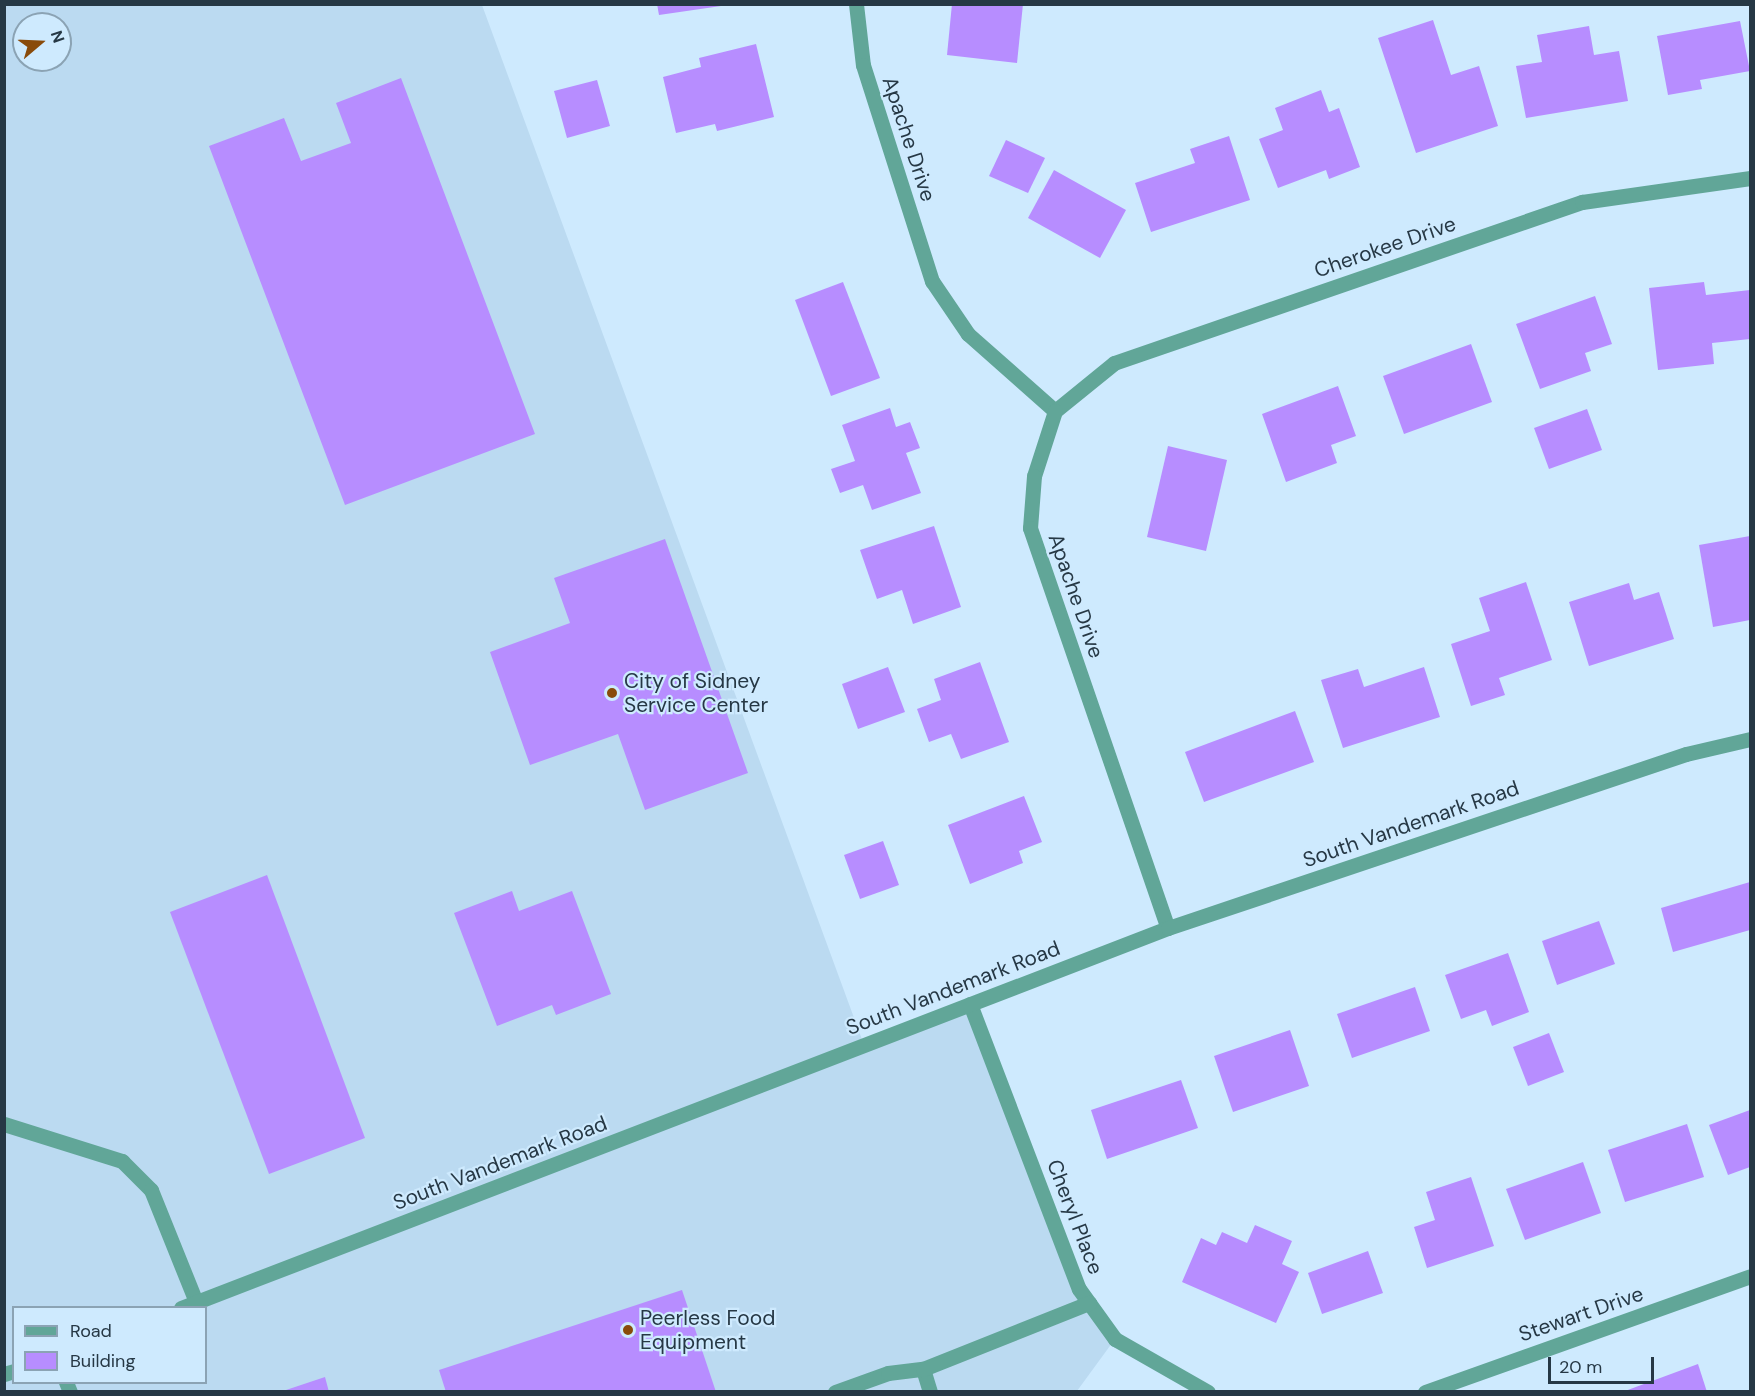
<!DOCTYPE html>
<html>
<head>
<meta charset="utf-8">
<style>
	body { margin:0 }
	#map { position:relative; width:1755px; height:1396px; overflow:hidden; background:#ceeafe; font-family:"DM Sans",sans-serif }
	div>[style] { position:absolute }
	.built>* { inset:0; background:#bbdaf1 }
	.building>* { inset:0; background:#b78dff }
	.minor>* { height:15px; margin:-7.5px; padding:0 7.5px; transform-origin:7.5px; border-radius:7.5px; background:#61a698 }
	.dots>* { width:16px; height:16px; translate:-50% -50%; box-sizing:border-box; border:3px solid #ceeafe; border-radius:50% }
	span { translate:-50% -50%; white-space:nowrap; text-align:center; line-height:1.15; -webkit-text-stroke:4.5px #ceeafe; paint-order:stroke }
	.street-label { font-size:21px; color:#263845 }
	.poi-label { font-size:21px; color:#263845 }
	.left { translate:0 -50%; text-align:left }
	.frame { position:absolute; inset:0; border:6px solid #263845; pointer-events:none }
	.legend { position:absolute; left:12px; top:1306px; width:195px; height:78px; box-sizing:border-box; background:#ceeafe; border:2px solid #8ba3b4; margin:0; padding:8px 10px; list-style:none; font-size:18px; color:#263845 }
	.legend li { display:flex; align-items:center; gap:12px; height:30px }
	.legend b { width:30px; border:2px solid #8ba3b4 }
	.north { position:absolute; left:12px; top:12px; width:60px; height:60px; box-sizing:border-box; background:#ceeafe; border:2px solid #8ba3b4; border-radius:50%; rotate:71deg; font-size:16px; font-weight:700; line-height:24px; text-align:center; color:#263845 }
	.north::after { content:''; display:block; margin:auto; width:21px; height:27px; background:#894b0b; clip-path:polygon(50% 0,100% 100%,50% 72%,0 100%) }
	.scale { position:absolute; left:1548px; top:1357px; width:106px; height:27px; box-sizing:border-box; border:3px solid #263845; border-top:0; padding-left:8px; font-size:18px; line-height:21px; white-space:nowrap; color:#263845; -webkit-text-stroke:4px #ceeafe; paint-order:stroke }
</style>
</head>
<body>
<div id="map">
	<div class="built">
		<i style="clip-path:polygon(evenodd,5px 5px,482px 5px,864px 1045px,970px 1004px,1079px 1289px,1115px 1339px,1077px 1391px,5px 1392px,5px 5px,24px 24px,60px 24px,60px 60px,24px 60px,24px 24px,5px 5px,14px 1308px,206px 1308px,206px 1382px,14px 1382px,14px 1308px)"></i>
	</div>
	<div class="building">
		<i style="clip-path:polygon(657px 4px,721px 4px,721px 6px,659px 15px)"></i>
		<i style="clip-path:polygon(952px 4px,1023px 4px,1017px 63px,947px 55px)"></i>
		<i style="clip-path:polygon(1433px 20px,1451px 75px,1479px 66px,1498px 126px,1416px 153px,1378px 38px)"></i>
		<i style="clip-path:polygon(1740px 21px,1750px 71px,1700px 80px,1702px 89px,1668px 95px,1657px 36px)"></i>
		<i style="clip-path:polygon(1589px 26px,1594px 55px,1619px 51px,1628px 101px,1526px 118px,1516px 66px,1542px 62px,1537px 35px)"></i>
		<i style="clip-path:polygon(756px 44px,774px 117px,717px 131px,715px 124px,676px 133px,663px 77px,701px 67px,699px 58px)"></i>
		<i style="clip-path:polygon(401px 78px,535px 434px,345px 505px,209px 146px,284px 118px,301px 161px,351px 143px,336px 103px)"></i>
		<i style="clip-path:polygon(597px 80px,610px 126px,567px 138px,554px 91px)"></i>
		<i style="clip-path:polygon(1321px 90px,1329px 112px,1339px 108px,1360px 167px,1329px 179px,1326px 170px,1278px 188px,1259px 139px,1283px 130px,1275px 108px)"></i>
		<i style="clip-path:polygon(1229px 136px,1250px 200px,1151px 232px,1135px 183px,1195px 163px,1190px 149px)"></i>
		<i style="clip-path:polygon(1006px 140px,1045px 158px,1028px 193px,989px 176px)"></i>
		<i style="clip-path:polygon(1054px 170px,1126px 210px,1100px 258px,1028px 218px)"></i>
		<i style="clip-path:polygon(843px 282px,880px 378px,831px 396px,795px 300px)"></i>
		<i style="clip-path:polygon(1704px 282px,1706px 295px,1750px 290px,1750px 339px,1712px 343px,1714px 364px,1658px 370px,1649px 288px)"></i>
		<i style="clip-path:polygon(1595px 296px,1612px 344px,1585px 353px,1591px 371px,1540px 389px,1516px 324px)"></i>
		<i style="clip-path:polygon(1471px 344px,1492px 402px,1404px 434px,1383px 376px)"></i>
		<i style="clip-path:polygon(1338px 386px,1356px 436px,1331px 445px,1337px 463px,1286px 482px,1262px 414px)"></i>
		<i style="clip-path:polygon(890px 408px,896px 427px,910px 422px,920px 448px,906px 453px,921px 493px,872px 510px,863px 485px,840px 493px,831px 469px,855px 461px,842px 425px)"></i>
		<i style="clip-path:polygon(1587px 409px,1602px 450px,1549px 469px,1534px 428px)"></i>
		<i style="clip-path:polygon(1168px 446px,1227px 460px,1206px 551px,1147px 537px)"></i>
		<i style="clip-path:polygon(934px 526px,961px 607px,913px 624px,902px 590px,877px 599px,860px 550px)"></i>
		<i style="clip-path:polygon(1750px 536px,1750px 620px,1713px 627px,1699px 545px)"></i>
		<i style="clip-path:polygon(665px 539px,748px 773px,645px 810px,618px 734px,530px 765px,490px 652px,570px 623px,554px 578px)"></i>
		<i style="clip-path:polygon(1526px 582px,1552px 660px,1499px 678px,1505px 695px,1471px 706px,1451px 644px,1490px 631px,1479px 598px)"></i>
		<i style="clip-path:polygon(1629px 583px,1634px 600px,1659px 592px,1674px 639px,1589px 666px,1569px 602px)"></i>
		<i style="clip-path:polygon(980px 662px,1009px 742px,961px 759px,951px 734px,929px 742px,917px 709px,941px 700px,934px 679px)"></i>
		<i style="clip-path:polygon(888px 667px,905px 712px,858px 729px,842px 684px)"></i>
		<i style="clip-path:polygon(1424px 667px,1440px 717px,1343px 748px,1321px 680px,1358px 669px,1364px 687px)"></i>
		<i style="clip-path:polygon(1295px 711px,1314px 762px,1204px 802px,1185px 752px)"></i>
		<i style="clip-path:polygon(1024px 796px,1042px 842px,1019px 851px,1023px 863px,970px 884px,948px 825px)"></i>
		<i style="clip-path:polygon(883px 841px,899px 885px,860px 899px,844px 855px)"></i>
		<i style="clip-path:polygon(267px 875px,365px 1138px,269px 1174px,170px 912px)"></i>
		<i style="clip-path:polygon(1750px 882px,1750px 930px,1673px 952px,1661px 908px)"></i>
		<i style="clip-path:polygon(512px 891px,519px 911px,572px 891px,611px 994px,556px 1015px,552px 1005px,497px 1026px,454px 913px)"></i>
		<i style="clip-path:polygon(1599px 921px,1615px 964px,1557px 985px,1542px 941px)"></i>
		<i style="clip-path:polygon(1508px 953px,1529px 1012px,1492px 1026px,1486px 1010px,1461px 1019px,1445px 975px)"></i>
		<i style="clip-path:polygon(1415px 987px,1430px 1031px,1352px 1058px,1337px 1014px)"></i>
		<i style="clip-path:polygon(1290px 1030px,1309px 1086px,1233px 1112px,1214px 1056px)"></i>
		<i style="clip-path:polygon(1549px 1033px,1564px 1072px,1528px 1086px,1513px 1047px)"></i>
		<i style="clip-path:polygon(1181px 1080px,1198px 1128px,1107px 1159px,1091px 1110px)"></i>
		<i style="clip-path:polygon(1750px 1110px,1750px 1167px,1728px 1175px,1709px 1125px)"></i>
		<i style="clip-path:polygon(1687px 1124px,1704px 1177px,1625px 1202px,1608px 1150px)"></i>
		<i style="clip-path:polygon(1583px 1162px,1601px 1213px,1525px 1240px,1506px 1189px)"></i>
		<i style="clip-path:polygon(1471px 1177px,1494px 1246px,1427px 1268px,1414px 1227px,1435px 1220px,1426px 1192px)"></i>
		<i style="clip-path:polygon(1255px 1225px,1292px 1241px,1282px 1264px,1299px 1272px,1276px 1323px,1182px 1282px,1201px 1238px,1216px 1245px,1222px 1232px,1247px 1243px)"></i>
		<i style="clip-path:polygon(1368px 1251px,1383px 1293px,1322px 1314px,1308px 1273px)"></i>
		<i style="clip-path:polygon(682px 1290px,716px 1392px,446px 1392px,439px 1370px)"></i>
		<i style="clip-path:polygon(1698px 1364px,1707px 1392px,1625px 1392px,1625px 1391px)"></i>
		<i style="clip-path:polygon(325px 1377px,329px 1392px,283px 1392px,283px 1391px)"></i>
	</div>
	<div class="minor">
		<i style="left:856px;top:4px;width:61px;rotate:83.5deg"></i>
		<i style="left:863px;top:65px;width:227px;rotate:72.3deg"></i>
		<i style="left:932px;top:281px;width:64px;rotate:55.8deg"></i>
		<i style="left:968px;top:334px;width:116px;rotate:41.5deg"></i>
		<i style="left:1055px;top:411px;width:76px;rotate:-39.1deg"></i>
		<i style="left:1114px;top:363px;width:495px;rotate:-19deg"></i>
		<i style="left:1582px;top:202px;width:170px;rotate:-8.1deg"></i>
		<i style="left:1055px;top:411px;width:68px;rotate:107.9deg"></i>
		<i style="left:1034px;top:476px;width:52px;rotate:94.4deg"></i>
		<i style="left:1030px;top:528px;width:423px;rotate:71deg"></i>
		<i style="left:970px;top:1004px;width:305px;rotate:69.1deg"></i>
		<i style="left:1079px;top:1289px;width:62px;rotate:54.2deg"></i>
		<i style="left:1115px;top:1339px;width:107px;rotate:29.7deg"></i>
		<i style="left:4px;top:1124px;width:124px;rotate:17.4deg"></i>
		<i style="left:122px;top:1161px;width:41px;rotate:45deg"></i>
		<i style="left:151px;top:1190px;width:121px;rotate:68.1deg"></i>
		<i style="left:181px;top:1308px;width:1058px;rotate:-21.06deg"></i>
		<i style="left:1168px;top:928px;width:546px;rotate:-18.57deg"></i>
		<i style="left:1686px;top:754px;width:66px;rotate:-13.2deg"></i>
		<i style="left:923px;top:1369px;width:24px;rotate:73deg"></i>
		<i style="left:4px;top:1374px;width:10px;rotate:-17deg"></i>
		<i style="left:66px;top:1382px;width:11px;rotate:68deg"></i>
		<i style="left:835px;top:1392px;width:56px;rotate:-19.7deg"></i>
		<i style="left:888px;top:1373px;width:35px;rotate:-7deg"></i>
		<i style="left:923px;top:1369px;width:179px;rotate:-21.7deg"></i>
		<i style="left:1425px;top:1392px;width:345px;rotate:-19.6deg"></i>
	</div>
	<div class="dots">
		<i style="left:612px;top:693px;background:#894b0b"></i>
		<i style="left:628px;top:1330px;background:#894b0b"></i>
	</div>
	<div class="street-label">
		<span style="left:909px;top:139px;rotate:72deg">Apache Drive</span>
		<span style="left:1385px;top:247px;rotate:-19deg">Cherokee Drive</span>
		<span style="left:1076px;top:596px;rotate:71deg">Apache Drive</span>
		<span style="left:1411px;top:824px;rotate:-19deg">South Vandemark Road</span>
		<span style="left:953px;top:988px;rotate:-21deg">South Vandemark Road</span>
		<span style="left:500px;top:1163px;rotate:-21deg">South Vandemark Road</span>
		<span style="left:1075px;top:1217px;rotate:69deg">Cheryl Place</span>
		<span style="left:1581px;top:1314px;rotate:-19deg">Stewart Drive</span>
	</div>
	<div class="poi-label">
		<span class="left" style="left:624px;top:693px">City of Sidney<br>Service Center</span>
		<span class="left" style="left:640px;top:1330px">Peerless Food<br>Equipment</span>
	</div>
	<div class="frame"></div>
	<ul class="legend">
	<li><b style="height:8px;background:#61a698"></b>Road</li>
	<li><b style="height:16px;background:#b78dff"></b>Building</li>
	</ul>
	<div class="north">N</div>
	<div class="scale">20 m</div>
</div>
</body>
</html>
